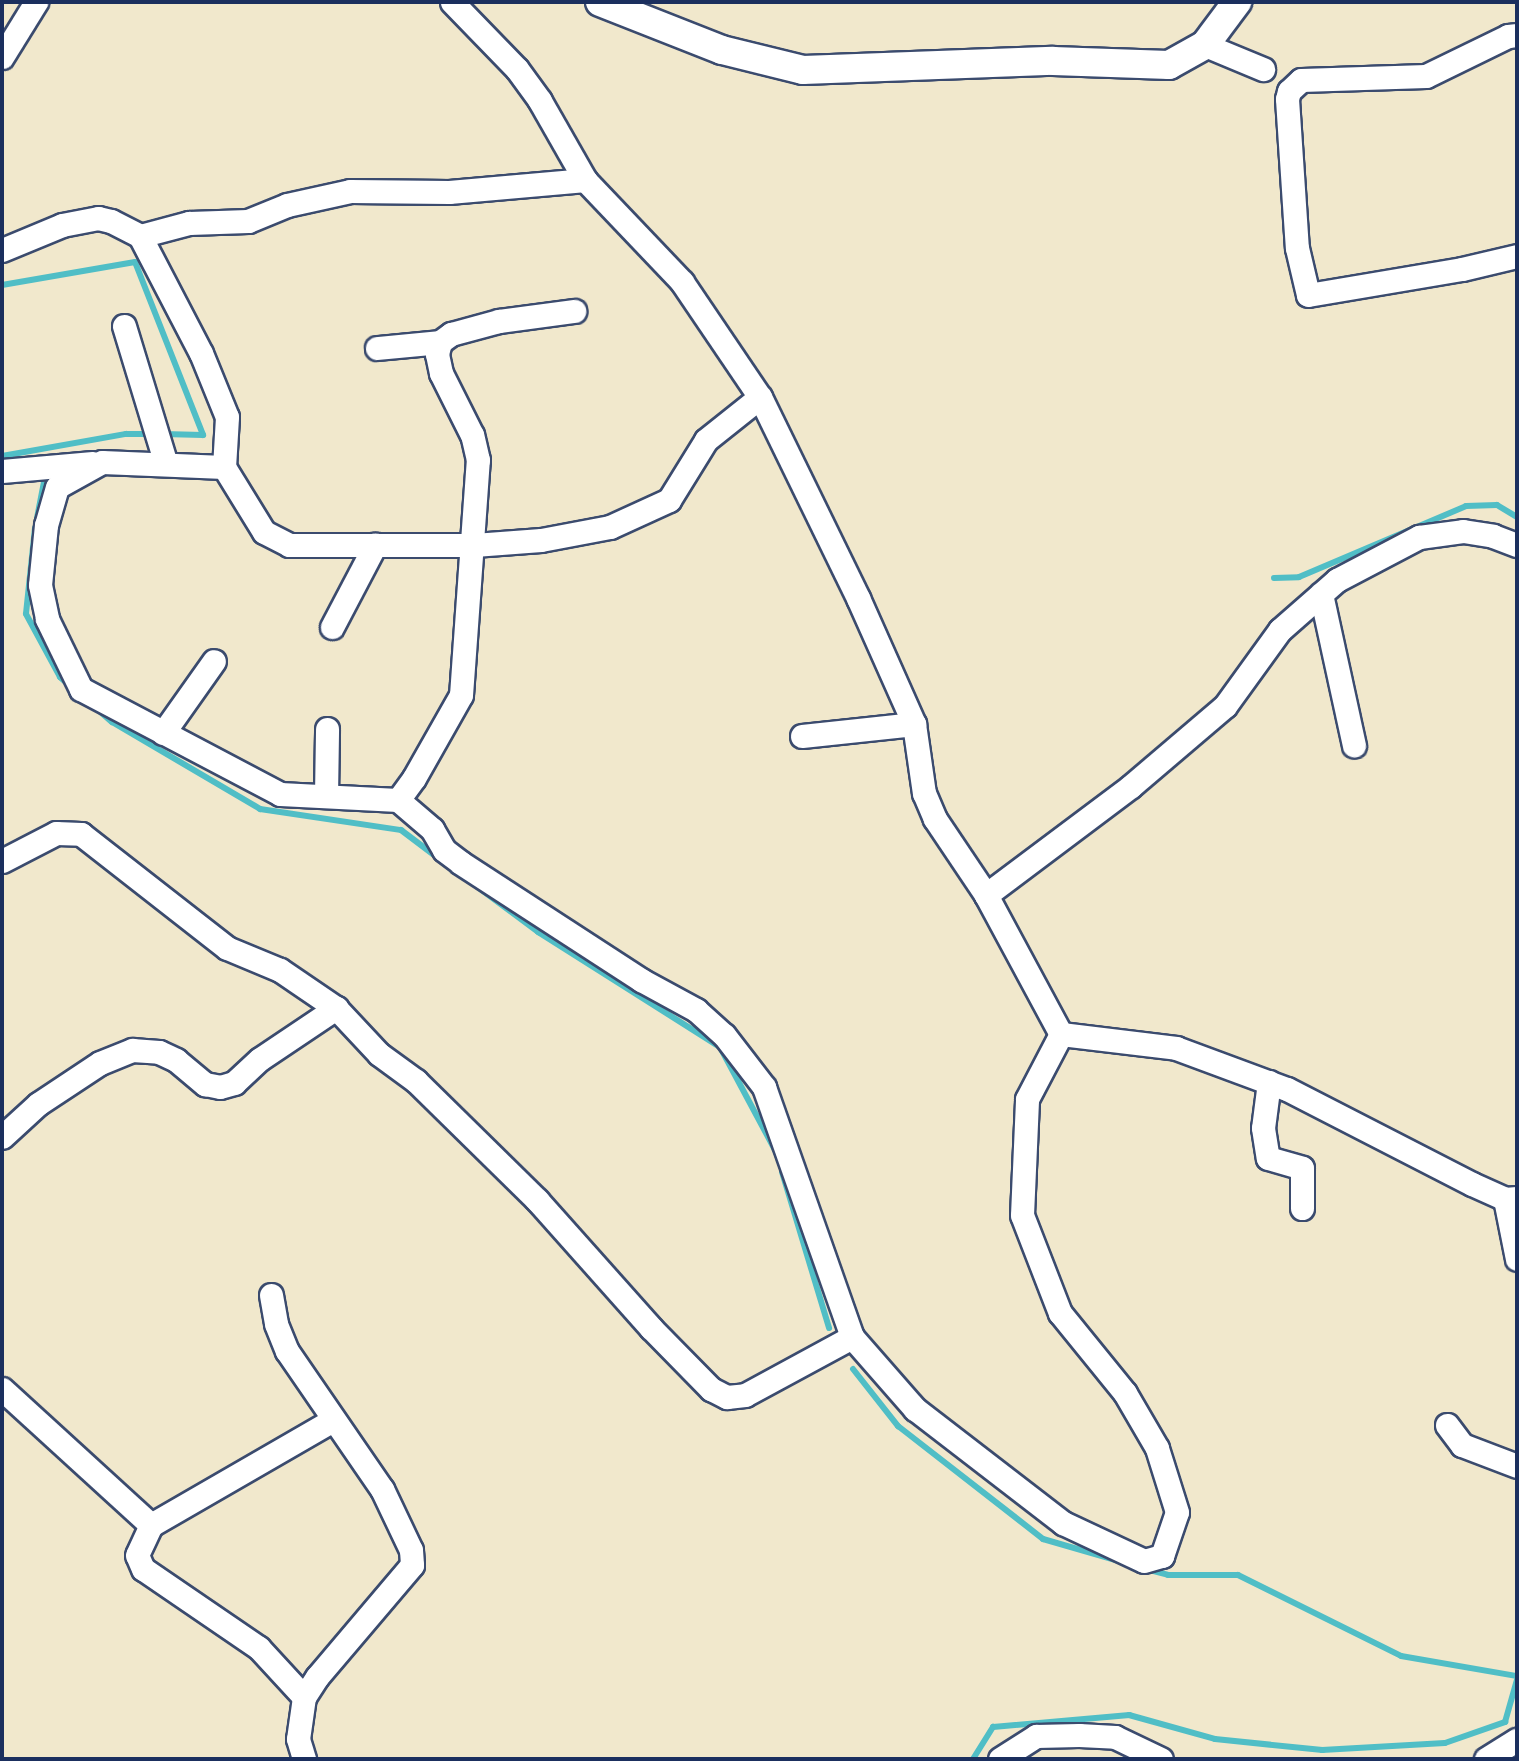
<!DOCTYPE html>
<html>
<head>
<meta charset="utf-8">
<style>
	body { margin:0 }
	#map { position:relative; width:1519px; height:1761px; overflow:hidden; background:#f1e8cc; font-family:"Indie Flower",sans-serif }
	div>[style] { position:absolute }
	.stream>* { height:6px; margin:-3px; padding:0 3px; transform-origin:3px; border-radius:3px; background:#50bec6 }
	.roads { filter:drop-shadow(2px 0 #3b4b6e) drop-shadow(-2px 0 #3b4b6e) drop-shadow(0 2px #3b4b6e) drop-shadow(0 -2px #3b4b6e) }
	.minor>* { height:23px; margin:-11.5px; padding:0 11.5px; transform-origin:11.5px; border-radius:11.5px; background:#fff }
	.major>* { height:28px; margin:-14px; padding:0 14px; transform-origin:14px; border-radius:14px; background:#fff }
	span { translate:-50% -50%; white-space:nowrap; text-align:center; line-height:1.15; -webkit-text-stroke:7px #fcf5e5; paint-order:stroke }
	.frame { position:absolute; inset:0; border:4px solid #1b2f5e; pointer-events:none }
</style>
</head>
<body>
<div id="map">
	<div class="stream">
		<i style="left:2px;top:285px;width:135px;rotate:-9.8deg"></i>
		<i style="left:135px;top:262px;width:186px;rotate:68.5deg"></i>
		<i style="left:203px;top:435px;width:40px;rotate:-178.6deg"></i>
		<i style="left:2px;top:456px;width:126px;rotate:-10.1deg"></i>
		<i style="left:126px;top:434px;width:26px"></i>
		<i style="left:37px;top:518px;width:36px;rotate:-79deg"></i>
		<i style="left:35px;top:528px;width:86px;rotate:96deg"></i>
		<i style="left:26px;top:614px;width:72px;rotate:61.6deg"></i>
		<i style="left:60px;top:677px;width:13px;rotate:42deg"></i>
		<i style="left:1274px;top:578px;width:25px;rotate:-2deg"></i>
		<i style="left:1299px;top:577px;width:181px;rotate:-23deg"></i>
		<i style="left:1466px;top:506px;width:31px;rotate:-2deg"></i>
		<i style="left:1497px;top:505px;width:23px;rotate:31deg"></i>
		<i style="left:97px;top:709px;width:20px;rotate:41deg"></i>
		<i style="left:112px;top:722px;width:172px;rotate:30.4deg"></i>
		<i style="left:260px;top:809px;width:143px;rotate:8.5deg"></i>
		<i style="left:401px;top:830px;width:46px;rotate:37.1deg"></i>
		<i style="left:475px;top:885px;width:79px;rotate:36.7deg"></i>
		<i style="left:538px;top:932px;width:215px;rotate:32.3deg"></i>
		<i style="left:720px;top:1047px;width:119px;rotate:61.9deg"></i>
		<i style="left:782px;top:1172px;width:163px;rotate:73.2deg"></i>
		<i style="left:853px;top:1369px;width:73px;rotate:51.7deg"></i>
		<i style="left:898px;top:1426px;width:184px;rotate:37.9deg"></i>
		<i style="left:1043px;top:1539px;width:82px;rotate:16.2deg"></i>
		<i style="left:1146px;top:1569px;width:23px;rotate:15deg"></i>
		<i style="left:1168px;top:1575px;width:70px"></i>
		<i style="left:1238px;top:1575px;width:182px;rotate:26.4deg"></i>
		<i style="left:1401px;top:1656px;width:118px;rotate:9.8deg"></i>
		<i style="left:973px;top:1759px;width:38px;rotate:-58deg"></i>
		<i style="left:993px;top:1727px;width:137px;rotate:-5deg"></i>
		<i style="left:1129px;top:1715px;width:89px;rotate:15.6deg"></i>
		<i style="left:1215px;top:1739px;width:108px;rotate:5.9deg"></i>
		<i style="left:1322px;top:1750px;width:123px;rotate:-3.3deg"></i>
		<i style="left:1445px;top:1743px;width:64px;rotate:-19.3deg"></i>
		<i style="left:1505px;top:1722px;width:44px;rotate:-74.1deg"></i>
	</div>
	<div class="roads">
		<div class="minor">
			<i style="left:452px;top:2px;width:93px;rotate:45.9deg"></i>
			<i style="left:517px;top:69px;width:39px;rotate:54deg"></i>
			<i style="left:540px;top:101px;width:91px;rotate:60.3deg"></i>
			<i style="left:585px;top:180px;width:141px;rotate:46.4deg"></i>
			<i style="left:682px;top:282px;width:139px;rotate:55.9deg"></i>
			<i style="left:760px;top:397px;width:224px;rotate:64deg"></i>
			<i style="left:858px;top:598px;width:138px;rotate:66deg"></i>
			<i style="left:914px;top:724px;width:70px;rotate:81.8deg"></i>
			<i style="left:924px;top:793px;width:28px;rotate:67deg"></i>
			<i style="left:935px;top:819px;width:92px;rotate:56.1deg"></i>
			<i style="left:986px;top:895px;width:158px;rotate:61.7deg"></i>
			<i style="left:1061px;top:1034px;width:116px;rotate:6.9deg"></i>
			<i style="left:1176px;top:1048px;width:118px;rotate:20.3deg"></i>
			<i style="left:1287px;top:1089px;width:208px;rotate:27.2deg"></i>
			<i style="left:1472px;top:1184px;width:36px;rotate:24deg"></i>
			<i style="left:1505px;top:1199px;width:12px;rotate:-5deg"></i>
			<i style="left:1517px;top:35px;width:9px;rotate:174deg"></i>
			<i style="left:1508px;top:36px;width:91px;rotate:154deg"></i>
			<i style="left:1426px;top:76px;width:125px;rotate:178.2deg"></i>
			<i style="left:1301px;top:80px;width:16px;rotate:137deg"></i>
			<i style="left:1289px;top:91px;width:8px;rotate:104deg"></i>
			<i style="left:1287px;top:99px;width:149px;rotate:86.2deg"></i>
			<i style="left:1297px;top:248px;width:48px;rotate:76.8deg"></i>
			<i style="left:1308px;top:295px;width:156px;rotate:-9.6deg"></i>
			<i style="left:1462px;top:269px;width:57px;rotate:-13.3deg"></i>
			<i style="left:1205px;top:45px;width:63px;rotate:22.5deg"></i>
			<i style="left:2px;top:57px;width:65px;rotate:-58.3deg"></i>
			<i style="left:140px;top:236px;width:51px;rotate:-14.9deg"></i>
			<i style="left:189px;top:223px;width:59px;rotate:-1.9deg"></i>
			<i style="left:248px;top:221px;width:42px;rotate:-22.3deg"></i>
			<i style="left:287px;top:205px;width:65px;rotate:-12.5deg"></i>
			<i style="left:350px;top:191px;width:99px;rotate:0.6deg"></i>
			<i style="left:449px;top:192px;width:137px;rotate:-5deg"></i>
			<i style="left:2px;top:250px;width:65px;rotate:-22.6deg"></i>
			<i style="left:62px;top:225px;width:37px;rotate:-11deg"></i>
			<i style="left:98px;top:218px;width:13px;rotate:13deg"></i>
			<i style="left:111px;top:221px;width:33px;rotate:27deg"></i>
			<i style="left:140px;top:236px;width:132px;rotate:62.5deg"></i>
			<i style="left:201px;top:353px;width:69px;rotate:67.9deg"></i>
			<i style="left:227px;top:417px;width:50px;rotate:93.4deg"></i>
			<i style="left:224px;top:467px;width:76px;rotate:58.4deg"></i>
			<i style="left:264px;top:532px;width:28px;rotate:27deg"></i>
			<i style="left:289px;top:545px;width:185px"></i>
			<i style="left:474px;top:545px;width:67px;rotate:-4.3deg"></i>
			<i style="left:541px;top:540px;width:70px;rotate:-10.7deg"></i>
			<i style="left:610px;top:527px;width:65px;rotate:-24.6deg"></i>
			<i style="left:669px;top:500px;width:70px;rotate:-58.3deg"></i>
			<i style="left:706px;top:440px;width:69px;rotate:-38.5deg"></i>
			<i style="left:124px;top:326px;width:144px;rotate:73.1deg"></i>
			<i style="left:377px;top:348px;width:63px;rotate:-5.4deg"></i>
			<i style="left:224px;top:467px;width:122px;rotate:-177.7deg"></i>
			<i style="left:102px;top:462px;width:51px;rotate:150.9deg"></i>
			<i style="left:57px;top:487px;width:40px;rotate:106deg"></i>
			<i style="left:46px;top:525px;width:60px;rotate:95.7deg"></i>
			<i style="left:40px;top:585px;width:35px;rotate:78deg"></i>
			<i style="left:47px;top:619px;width:78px;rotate:64.1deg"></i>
			<i style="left:81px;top:689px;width:225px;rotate:27.8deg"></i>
			<i style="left:280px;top:794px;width:118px;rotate:2.9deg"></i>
			<i style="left:398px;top:800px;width:45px;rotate:40.5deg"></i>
			<i style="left:432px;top:829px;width:24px;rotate:60deg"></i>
			<i style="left:444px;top:850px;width:21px;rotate:37deg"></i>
			<i style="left:461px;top:863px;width:215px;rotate:33deg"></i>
			<i style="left:641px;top:980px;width:63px;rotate:28.6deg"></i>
			<i style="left:696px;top:1010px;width:38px;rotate:42deg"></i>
			<i style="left:724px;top:1035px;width:66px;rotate:52.4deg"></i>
			<i style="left:764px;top:1087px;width:265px;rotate:70.6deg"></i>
			<i style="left:852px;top:1337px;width:96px;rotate:48.8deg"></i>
			<i style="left:915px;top:1409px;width:187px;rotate:37.6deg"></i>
			<i style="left:1063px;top:1523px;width:89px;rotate:25.1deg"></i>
			<i style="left:1144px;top:1561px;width:19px;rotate:-16deg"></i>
			<i style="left:1162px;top:1556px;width:46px;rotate:-71.2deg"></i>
			<i style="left:1177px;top:1512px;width:67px;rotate:-107.4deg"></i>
			<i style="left:1157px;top:1448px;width:64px;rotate:-120.2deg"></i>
			<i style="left:1125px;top:1393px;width:103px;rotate:-129.1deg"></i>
			<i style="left:1060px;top:1313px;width:105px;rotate:-111.2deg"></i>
			<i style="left:1022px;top:1215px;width:116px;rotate:-87.5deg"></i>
			<i style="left:1027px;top:1099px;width:73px;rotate:-62.4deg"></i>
			<i style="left:2px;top:471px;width:91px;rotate:-5deg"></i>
			<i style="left:1321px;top:594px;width:155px;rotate:77.7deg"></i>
			<i style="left:332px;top:627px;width:93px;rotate:-62.3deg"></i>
			<i style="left:163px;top:733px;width:88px;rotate:-54.7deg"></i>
			<i style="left:802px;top:736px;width:113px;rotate:-6.1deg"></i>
			<i style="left:326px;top:796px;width:67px;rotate:-89.1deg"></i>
			<i style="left:398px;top:800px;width:27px;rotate:-54deg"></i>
			<i style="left:414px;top:778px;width:95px;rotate:-60.5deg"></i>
			<i style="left:461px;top:695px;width:236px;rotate:-85.9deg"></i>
			<i style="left:478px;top:460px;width:26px;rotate:-103deg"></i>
			<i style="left:472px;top:435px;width:69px;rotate:-116.6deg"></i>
			<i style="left:441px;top:373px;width:19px;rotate:-102deg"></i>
			<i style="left:437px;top:354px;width:12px;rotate:-76deg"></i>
			<i style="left:440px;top:342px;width:14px;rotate:-36deg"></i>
			<i style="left:451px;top:334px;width:50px;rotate:-15.2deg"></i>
			<i style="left:499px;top:321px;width:76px;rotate:-7.6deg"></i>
			<i style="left:2px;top:861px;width:61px;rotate:-27.4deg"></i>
			<i style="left:56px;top:833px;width:25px;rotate:2deg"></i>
			<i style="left:81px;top:834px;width:185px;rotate:38deg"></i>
			<i style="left:227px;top:948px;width:57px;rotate:22.5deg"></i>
			<i style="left:280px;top:970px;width:68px;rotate:34.2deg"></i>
			<i style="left:986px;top:895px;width:181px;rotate:-36.9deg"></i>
			<i style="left:1131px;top:786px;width:123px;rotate:-40.4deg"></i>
			<i style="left:1225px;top:706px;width:94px;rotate:-54.1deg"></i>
			<i style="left:1280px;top:630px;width:76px;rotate:-41.3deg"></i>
			<i style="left:1337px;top:580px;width:93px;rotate:-27.7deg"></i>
			<i style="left:1419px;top:537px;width:44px;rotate:-7.8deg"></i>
			<i style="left:1463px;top:531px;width:30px;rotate:9deg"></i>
			<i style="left:1493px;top:536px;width:26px;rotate:21deg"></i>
			<i style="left:1269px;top:1082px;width:46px;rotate:97.4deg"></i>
			<i style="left:1263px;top:1128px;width:30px;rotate:81deg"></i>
			<i style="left:1268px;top:1158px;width:35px;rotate:16deg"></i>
			<i style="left:1302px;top:1168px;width:40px;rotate:90deg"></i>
			<i style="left:2px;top:1137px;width:49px;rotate:-42.5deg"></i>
			<i style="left:38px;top:1104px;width:74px;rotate:-33.5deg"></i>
			<i style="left:100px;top:1063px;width:35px;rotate:-22deg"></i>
			<i style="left:132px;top:1050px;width:27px;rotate:4deg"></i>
			<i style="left:159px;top:1052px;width:19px;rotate:25deg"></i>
			<i style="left:176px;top:1060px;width:38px;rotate:40deg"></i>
			<i style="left:205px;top:1084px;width:15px;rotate:11deg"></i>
			<i style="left:220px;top:1087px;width:15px;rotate:-16deg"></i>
			<i style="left:234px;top:1083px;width:35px;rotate:-43deg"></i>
			<i style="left:260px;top:1059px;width:92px;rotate:-33.9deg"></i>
			<i style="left:336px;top:1008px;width:63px;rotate:46.9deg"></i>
			<i style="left:379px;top:1054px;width:46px;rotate:36.1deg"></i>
			<i style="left:416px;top:1081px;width:170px;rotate:44.5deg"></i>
			<i style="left:537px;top:1200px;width:171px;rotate:48.3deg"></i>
			<i style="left:651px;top:1328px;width:86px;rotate:45.5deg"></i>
			<i style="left:711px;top:1389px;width:18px;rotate:27deg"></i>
			<i style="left:727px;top:1397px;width:18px;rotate:-6deg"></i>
			<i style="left:745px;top:1395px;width:122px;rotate:-28.5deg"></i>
			<i style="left:1505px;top:1199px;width:61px;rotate:78.7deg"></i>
			<i style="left:271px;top:1295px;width:29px;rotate:80deg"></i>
			<i style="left:276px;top:1324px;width:29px;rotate:68deg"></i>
			<i style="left:287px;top:1351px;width:168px;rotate:55.5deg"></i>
			<i style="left:382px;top:1489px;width:68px;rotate:64.6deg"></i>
			<i style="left:411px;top:1550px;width:15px;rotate:86deg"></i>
			<i style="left:412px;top:1565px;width:147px;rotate:130.3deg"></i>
			<i style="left:317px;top:1677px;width:24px;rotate:123deg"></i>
			<i style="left:304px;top:1697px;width:42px;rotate:98.1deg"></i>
			<i style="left:298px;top:1739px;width:21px;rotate:73deg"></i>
			<i style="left:2px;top:1389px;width:202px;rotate:42.4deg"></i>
			<i style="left:1447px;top:1425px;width:25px;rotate:53deg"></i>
			<i style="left:1462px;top:1445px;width:59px;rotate:20.9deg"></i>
			<i style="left:304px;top:1697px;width:67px;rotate:-132.6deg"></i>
			<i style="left:259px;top:1648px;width:140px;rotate:-145.7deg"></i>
			<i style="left:143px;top:1569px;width:15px;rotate:-113deg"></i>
			<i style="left:137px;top:1555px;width:33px;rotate:-65deg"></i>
			<i style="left:151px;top:1525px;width:210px;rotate:-30deg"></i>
			<i style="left:1000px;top:1759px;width:43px;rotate:-32.6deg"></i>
			<i style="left:1036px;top:1736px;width:43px;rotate:-1.3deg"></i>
			<i style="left:1079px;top:1735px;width:36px;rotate:3deg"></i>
			<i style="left:1115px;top:1737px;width:51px;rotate:25.6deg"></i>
			<i style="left:1486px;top:1759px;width:36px;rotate:-32deg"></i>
		</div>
		<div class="major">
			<i style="left:600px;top:2px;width:131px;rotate:21.5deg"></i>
			<i style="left:722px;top:50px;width:83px;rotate:13.9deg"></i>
			<i style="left:803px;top:70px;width:250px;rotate:-2.1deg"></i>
			<i style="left:1053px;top:61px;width:116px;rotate:2deg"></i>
			<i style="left:1169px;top:65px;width:41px;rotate:-29.1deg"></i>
			<i style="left:1205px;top:45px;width:54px;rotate:-53.3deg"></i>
		</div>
	</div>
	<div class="frame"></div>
</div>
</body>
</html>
